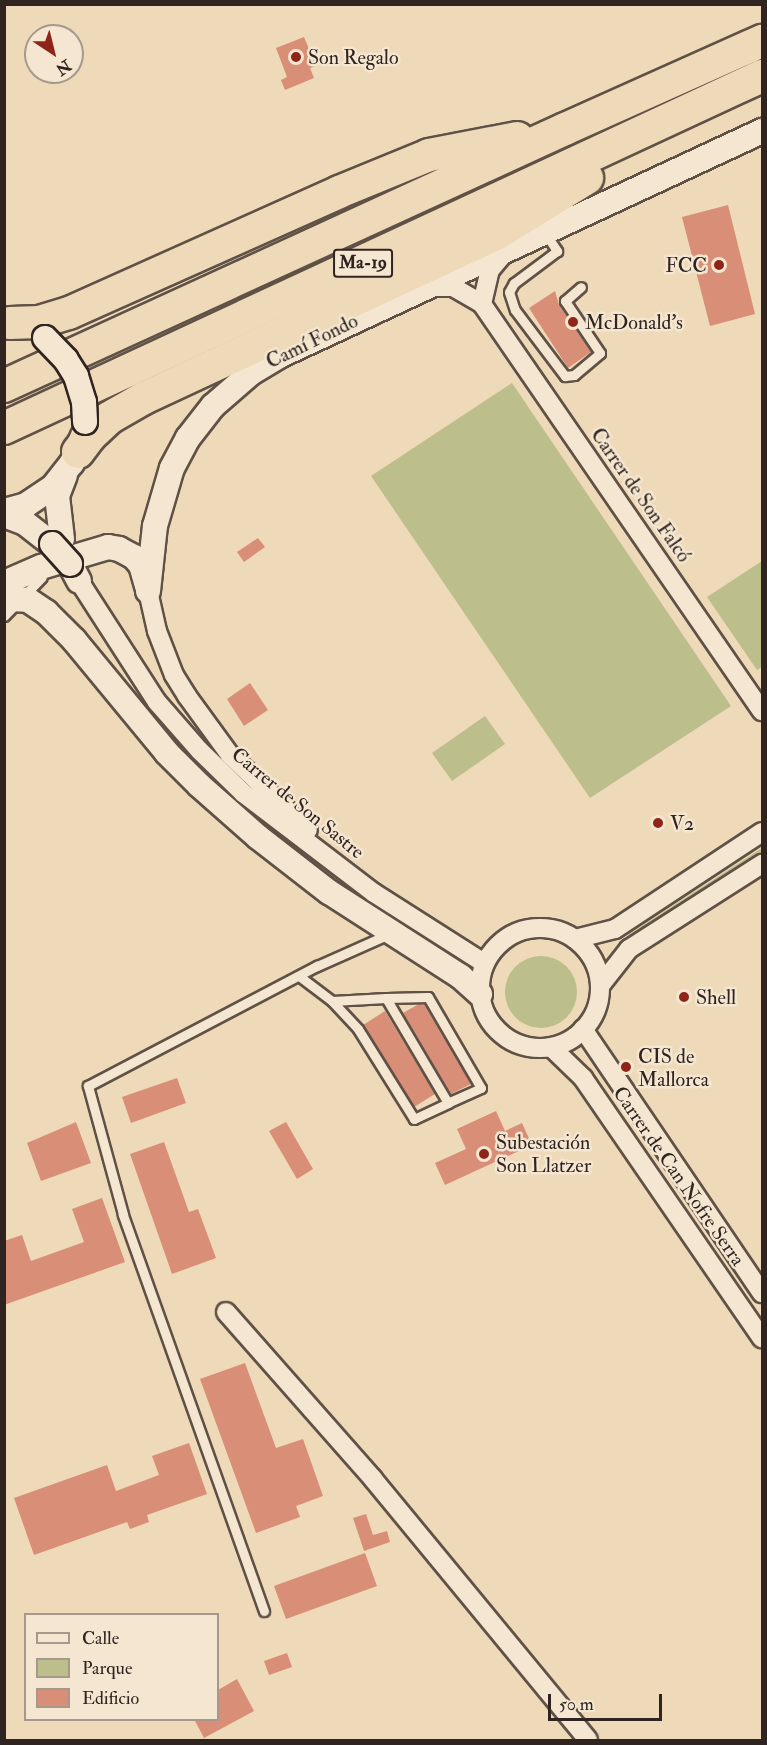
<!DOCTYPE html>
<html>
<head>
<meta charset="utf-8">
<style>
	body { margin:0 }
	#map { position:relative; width:767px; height:1745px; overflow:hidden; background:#eed9b8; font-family:"IM FELL Double Pica",serif }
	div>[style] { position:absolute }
	.green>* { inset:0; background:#bcbe8c }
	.round { border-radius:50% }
	.building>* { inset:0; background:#d98e77 }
	.roads { filter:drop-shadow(2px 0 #605146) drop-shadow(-2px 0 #605146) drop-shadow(0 2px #605146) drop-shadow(0 -2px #605146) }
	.lane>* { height:9px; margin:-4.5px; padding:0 4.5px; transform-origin:4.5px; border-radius:4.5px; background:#f4e6d1 }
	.street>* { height:18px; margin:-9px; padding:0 9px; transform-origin:9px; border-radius:9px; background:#f4e6d1 }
	.street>.ring { margin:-9px; padding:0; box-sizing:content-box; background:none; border:18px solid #f4e6d1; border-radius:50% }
	.secondary>* { height:24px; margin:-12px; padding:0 12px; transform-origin:12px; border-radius:12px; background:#f4e6d1 }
	.highway>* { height:32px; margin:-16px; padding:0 16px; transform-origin:16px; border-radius:16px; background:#eed9b8 }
	.bridges { filter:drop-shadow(2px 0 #302420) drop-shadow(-2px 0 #302420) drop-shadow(0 2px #302420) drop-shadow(0 -2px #302420) }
	.secondary-bridge>* { height:24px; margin:-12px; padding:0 12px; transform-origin:12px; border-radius:12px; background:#f4e6d1 }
	.dots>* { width:16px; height:16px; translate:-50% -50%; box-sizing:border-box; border:3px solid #f4e6d1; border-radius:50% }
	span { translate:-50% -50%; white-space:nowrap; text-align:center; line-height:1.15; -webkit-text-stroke:5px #f4e6d1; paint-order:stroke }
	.shield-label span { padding:2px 4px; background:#f4e6d1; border:2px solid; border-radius:4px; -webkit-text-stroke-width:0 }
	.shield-label { font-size:18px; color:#302420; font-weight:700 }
	.poi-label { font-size:20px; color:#302420 }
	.left { translate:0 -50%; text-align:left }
	.right { translate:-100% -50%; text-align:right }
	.street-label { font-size:20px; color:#302420 }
	.frame { position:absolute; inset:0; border:6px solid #302420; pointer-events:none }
	.legend { position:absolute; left:24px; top:1613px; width:195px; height:108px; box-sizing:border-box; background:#f4e6d1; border:2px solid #a6988a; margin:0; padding:8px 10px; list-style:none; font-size:18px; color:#302420 }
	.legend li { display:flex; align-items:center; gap:12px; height:30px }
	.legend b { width:30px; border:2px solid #a6988a }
	.north { position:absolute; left:24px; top:24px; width:60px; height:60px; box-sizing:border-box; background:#f4e6d1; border:2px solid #a6988a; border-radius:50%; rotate:145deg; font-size:16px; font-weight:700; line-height:24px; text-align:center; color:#302420 }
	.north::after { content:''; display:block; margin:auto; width:21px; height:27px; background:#8f2418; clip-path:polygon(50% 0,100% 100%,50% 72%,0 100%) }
	.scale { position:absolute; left:548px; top:1694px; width:114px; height:27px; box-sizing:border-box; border:3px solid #302420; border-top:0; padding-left:8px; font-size:18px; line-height:21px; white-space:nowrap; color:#302420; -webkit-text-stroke:4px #f4e6d1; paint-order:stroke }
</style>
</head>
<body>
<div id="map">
	<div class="green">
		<i style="clip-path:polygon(512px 383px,731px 706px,590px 798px,371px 476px)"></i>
		<i style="clip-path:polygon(762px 561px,762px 667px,757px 670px,707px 597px)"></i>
		<i style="clip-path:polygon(485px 716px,505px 744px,452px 781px,432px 753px)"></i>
		<i style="clip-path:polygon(762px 848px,762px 855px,632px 940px,628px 935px)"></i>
		<i class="round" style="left:505px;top:956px;width:72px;height:72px"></i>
	</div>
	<div class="building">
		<i style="clip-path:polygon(304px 37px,316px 66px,310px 68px,314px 78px,285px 90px,281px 80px,287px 77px,276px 48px)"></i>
		<i style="clip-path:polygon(728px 205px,755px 314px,710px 326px,682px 217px)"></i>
		<i style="clip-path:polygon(555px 291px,559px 305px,591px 352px,568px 368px,529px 308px)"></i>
		<i style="clip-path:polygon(258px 538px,265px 547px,244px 562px,237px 552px)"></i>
		<i style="clip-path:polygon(250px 683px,268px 710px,244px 726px,227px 699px)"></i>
		<i style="clip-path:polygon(419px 1004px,424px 1004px,471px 1084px,451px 1094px,403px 1013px)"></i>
		<i style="clip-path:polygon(385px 1011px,435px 1094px,414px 1107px,363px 1025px)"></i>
		<i style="clip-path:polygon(177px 1078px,186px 1103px,131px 1123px,122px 1097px)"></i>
		<i style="clip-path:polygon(496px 1111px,505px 1131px,522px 1123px,532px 1145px,445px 1185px,435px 1163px,466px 1149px,457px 1129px)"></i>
		<i style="clip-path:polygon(76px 1122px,91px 1163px,41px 1181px,27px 1143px)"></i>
		<i style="clip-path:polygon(286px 1122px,313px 1169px,297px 1179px,269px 1131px)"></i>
		<i style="clip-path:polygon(164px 1142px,189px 1212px,198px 1209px,216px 1258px,172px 1274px,130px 1154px)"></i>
		<i style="clip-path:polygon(102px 1198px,125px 1262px,4px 1305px,4px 1241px,22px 1235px,31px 1261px,84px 1242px,72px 1209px)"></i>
		<i style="clip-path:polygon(245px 1363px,276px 1448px,303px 1439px,323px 1496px,296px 1506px,300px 1517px,256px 1533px,200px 1379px)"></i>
		<i style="clip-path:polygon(189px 1443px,207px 1494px,147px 1515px,149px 1522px,130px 1529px,127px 1522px,34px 1555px,14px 1498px,107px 1465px,116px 1491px,159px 1475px,152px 1456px)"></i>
		<i style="clip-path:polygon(366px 1514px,373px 1535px,387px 1531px,390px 1542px,364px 1551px,353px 1518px)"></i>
		<i style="clip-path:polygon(365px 1553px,377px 1586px,286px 1619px,274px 1586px)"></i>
		<i style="clip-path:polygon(287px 1653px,292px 1667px,269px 1675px,264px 1661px)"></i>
		<i style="clip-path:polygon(237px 1679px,254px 1711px,204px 1738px,194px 1719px,218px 1719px,218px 1690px)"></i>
	</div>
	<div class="roads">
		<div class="lane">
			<i style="left:545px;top:233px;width:22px;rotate:56deg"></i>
			<i style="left:557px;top:251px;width:54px;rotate:143.3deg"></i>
			<i style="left:514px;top:283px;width:10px;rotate:119deg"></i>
			<i style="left:509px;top:292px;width:19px;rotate:72deg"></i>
			<i style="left:515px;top:310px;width:83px;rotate:52.9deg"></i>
			<i style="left:565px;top:376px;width:9px;rotate:-6deg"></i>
			<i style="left:574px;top:375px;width:34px;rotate:-40deg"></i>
			<i style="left:600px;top:353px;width:63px;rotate:-123.9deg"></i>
			<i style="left:565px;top:301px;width:21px;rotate:-41deg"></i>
			<i style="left:4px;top:616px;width:54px;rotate:-45.7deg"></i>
			<i style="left:299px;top:976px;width:41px;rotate:37.1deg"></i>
			<i style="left:332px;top:1001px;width:38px;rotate:47deg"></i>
			<i style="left:358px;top:1029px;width:106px;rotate:58.1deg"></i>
			<i style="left:414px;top:1119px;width:38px;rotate:-25deg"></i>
			<i style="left:448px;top:1103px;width:122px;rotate:-120.6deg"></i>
			<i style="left:386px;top:998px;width:54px;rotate:176.8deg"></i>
			<i style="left:386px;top:998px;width:42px;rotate:-1.4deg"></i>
			<i style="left:428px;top:997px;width:105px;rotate:59.8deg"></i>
			<i style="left:481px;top:1088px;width:36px;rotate:156deg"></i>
			<i style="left:264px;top:1611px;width:421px;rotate:-109.6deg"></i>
			<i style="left:123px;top:1214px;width:133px;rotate:-105.3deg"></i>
			<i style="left:88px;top:1086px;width:259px;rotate:-27.7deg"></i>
			<i style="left:317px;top:966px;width:79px;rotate:-24deg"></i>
		</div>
		<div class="street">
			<i style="left:431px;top:287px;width:22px"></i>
			<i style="left:453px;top:287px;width:34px;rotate:30deg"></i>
			<i style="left:482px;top:304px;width:494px;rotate:55.5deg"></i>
			<i style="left:482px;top:304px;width:35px;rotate:-77deg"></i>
			<i style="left:490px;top:270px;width:23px;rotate:-50deg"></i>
			<i style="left:79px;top:581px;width:144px;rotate:57.2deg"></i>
			<i style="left:157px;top:702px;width:64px;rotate:48.8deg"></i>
			<i style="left:199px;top:750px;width:62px;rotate:44.3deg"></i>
			<i style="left:243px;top:793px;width:165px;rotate:37.4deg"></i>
			<i style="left:374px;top:893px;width:130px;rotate:32.5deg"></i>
			<i style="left:148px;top:591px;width:41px;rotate:77.3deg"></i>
			<i style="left:157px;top:631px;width:47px;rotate:68.9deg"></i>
			<i style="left:174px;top:675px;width:25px;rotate:58deg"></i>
			<i style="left:187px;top:696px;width:73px;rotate:53.9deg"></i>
			<i style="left:230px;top:755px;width:108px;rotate:43.9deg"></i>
			<i class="ring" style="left:480px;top:928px;width:102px;height:102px"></i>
			<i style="left:575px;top:939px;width:41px;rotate:-14deg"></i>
			<i style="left:615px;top:929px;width:176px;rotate:-33.4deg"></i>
			<i style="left:600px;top:986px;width:47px;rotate:-51.9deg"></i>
			<i style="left:629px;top:949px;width:158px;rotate:-32.6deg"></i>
			<i style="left:583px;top:1029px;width:319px;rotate:55.9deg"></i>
			<i style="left:551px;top:1047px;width:45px;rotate:44.1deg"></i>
			<i style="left:583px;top:1078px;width:316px;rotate:55.5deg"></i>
			<i style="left:226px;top:1312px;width:222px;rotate:48.6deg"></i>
			<i style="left:373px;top:1479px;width:338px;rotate:50.5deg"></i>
		</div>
		<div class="secondary">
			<i style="left:4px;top:511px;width:23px;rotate:-15deg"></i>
			<i style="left:26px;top:505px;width:32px;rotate:-34deg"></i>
			<i style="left:53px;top:487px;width:31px;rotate:-52deg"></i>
			<i style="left:72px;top:463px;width:29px;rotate:-68deg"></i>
			<i style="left:4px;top:515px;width:22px;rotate:21deg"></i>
			<i style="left:25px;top:523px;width:34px;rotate:38deg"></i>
			<i style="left:62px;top:539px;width:43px;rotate:-96.6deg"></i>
			<i style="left:57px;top:496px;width:22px;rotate:-69deg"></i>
			<i style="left:70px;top:564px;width:19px;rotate:62deg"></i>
			<i style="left:4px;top:583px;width:40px;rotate:-23.4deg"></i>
			<i style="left:41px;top:567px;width:70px;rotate:-16.6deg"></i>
			<i style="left:108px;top:547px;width:11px;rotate:10deg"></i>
			<i style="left:119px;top:549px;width:17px;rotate:28deg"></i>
			<i style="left:134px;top:557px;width:11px;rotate:49deg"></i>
			<i style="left:141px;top:565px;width:22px;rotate:74deg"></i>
			<i style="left:148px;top:591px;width:65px;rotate:-83.9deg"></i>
			<i style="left:155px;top:526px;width:60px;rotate:-73.7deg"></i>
			<i style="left:172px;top:468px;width:34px;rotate:-62deg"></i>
			<i style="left:188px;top:438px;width:41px;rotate:-52deg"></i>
			<i style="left:213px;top:406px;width:50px;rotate:-41deg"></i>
			<i style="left:251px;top:373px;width:35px;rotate:-31deg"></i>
			<i style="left:281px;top:355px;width:531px;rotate:-24.97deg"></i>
			<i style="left:4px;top:599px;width:24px;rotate:2deg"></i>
			<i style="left:28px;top:600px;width:22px;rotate:34deg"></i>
			<i style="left:46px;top:612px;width:40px;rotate:45deg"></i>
			<i style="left:74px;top:640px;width:146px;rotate:50.5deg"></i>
			<i style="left:167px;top:753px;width:45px;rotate:45deg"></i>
			<i style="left:199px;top:785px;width:79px;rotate:41.4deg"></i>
			<i style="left:258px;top:837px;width:90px;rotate:37.8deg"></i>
			<i style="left:329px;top:892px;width:156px;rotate:32.7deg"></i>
			<i style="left:460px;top:976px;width:27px;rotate:42deg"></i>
		</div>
		<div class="highway">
			<i style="left:10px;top:323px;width:29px;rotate:-2deg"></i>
			<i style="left:39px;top:322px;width:31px;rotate:-17deg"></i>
			<i style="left:69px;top:313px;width:296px;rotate:-24.1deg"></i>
			<i style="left:339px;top:192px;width:97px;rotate:-22.3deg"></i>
			<i style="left:429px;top:155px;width:90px;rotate:-10.9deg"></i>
			<i style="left:4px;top:386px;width:617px;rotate:-24.61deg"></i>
			<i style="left:565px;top:129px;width:216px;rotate:-24.1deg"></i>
			<i style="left:4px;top:428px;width:836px;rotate:-24.91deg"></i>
			<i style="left:78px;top:452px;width:20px;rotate:-53deg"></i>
			<i style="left:90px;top:436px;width:26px;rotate:-43deg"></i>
			<i style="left:109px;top:418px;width:40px;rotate:-29.7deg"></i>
			<i style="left:144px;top:398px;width:388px;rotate:-25deg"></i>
			<i style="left:496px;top:234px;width:107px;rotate:-31.6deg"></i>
		</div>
	</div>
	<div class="bridges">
		<div class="secondary-bridge">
			<i style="left:45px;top:338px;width:30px;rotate:46deg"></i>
			<i style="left:66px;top:360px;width:19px;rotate:58deg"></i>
			<i style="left:76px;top:376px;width:27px;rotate:73deg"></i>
			<i style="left:84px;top:402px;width:20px;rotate:87deg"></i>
			<i style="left:52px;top:544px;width:27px;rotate:48deg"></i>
		</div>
	</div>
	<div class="dots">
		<i style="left:296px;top:57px;background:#8f2418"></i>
		<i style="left:719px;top:265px;background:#8f2418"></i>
		<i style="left:573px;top:322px;background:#8f2418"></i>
		<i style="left:658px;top:823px;background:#8f2418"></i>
		<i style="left:684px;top:997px;background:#8f2418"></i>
		<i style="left:626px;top:1067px;background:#8f2418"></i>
		<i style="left:484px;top:1154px;background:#8f2418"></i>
	</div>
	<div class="shield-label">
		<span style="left:363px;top:263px">Ma-19</span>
	</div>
	<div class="poi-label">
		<span class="left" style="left:308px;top:57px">Son Regalo</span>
		<span class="right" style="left:707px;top:265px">FCC</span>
		<span class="left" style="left:585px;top:322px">McDonald's</span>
		<span class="left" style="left:670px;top:823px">V2</span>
		<span class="left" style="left:696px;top:997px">Shell</span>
		<span class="left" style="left:638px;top:1068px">CIS de<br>Mallorca</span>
		<span class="left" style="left:496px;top:1154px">Subestación<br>Son Llatzer</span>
	</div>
	<div class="street-label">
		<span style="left:312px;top:341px;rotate:-26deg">Camí Fondo</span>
		<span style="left:641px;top:495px;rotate:55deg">Carrer de Son Falcó</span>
		<span style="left:298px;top:803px;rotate:39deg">Carrer de Son Sastre</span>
		<span style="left:679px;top:1176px;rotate:55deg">Carrer de Can Nofre Serra</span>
	</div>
	<div class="frame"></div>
	<ul class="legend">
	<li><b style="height:8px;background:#f4e6d1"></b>Calle</li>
	<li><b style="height:16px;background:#bcbe8c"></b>Parque</li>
	<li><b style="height:16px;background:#d98e77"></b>Edificio</li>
	</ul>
	<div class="north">N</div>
	<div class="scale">50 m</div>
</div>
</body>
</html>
